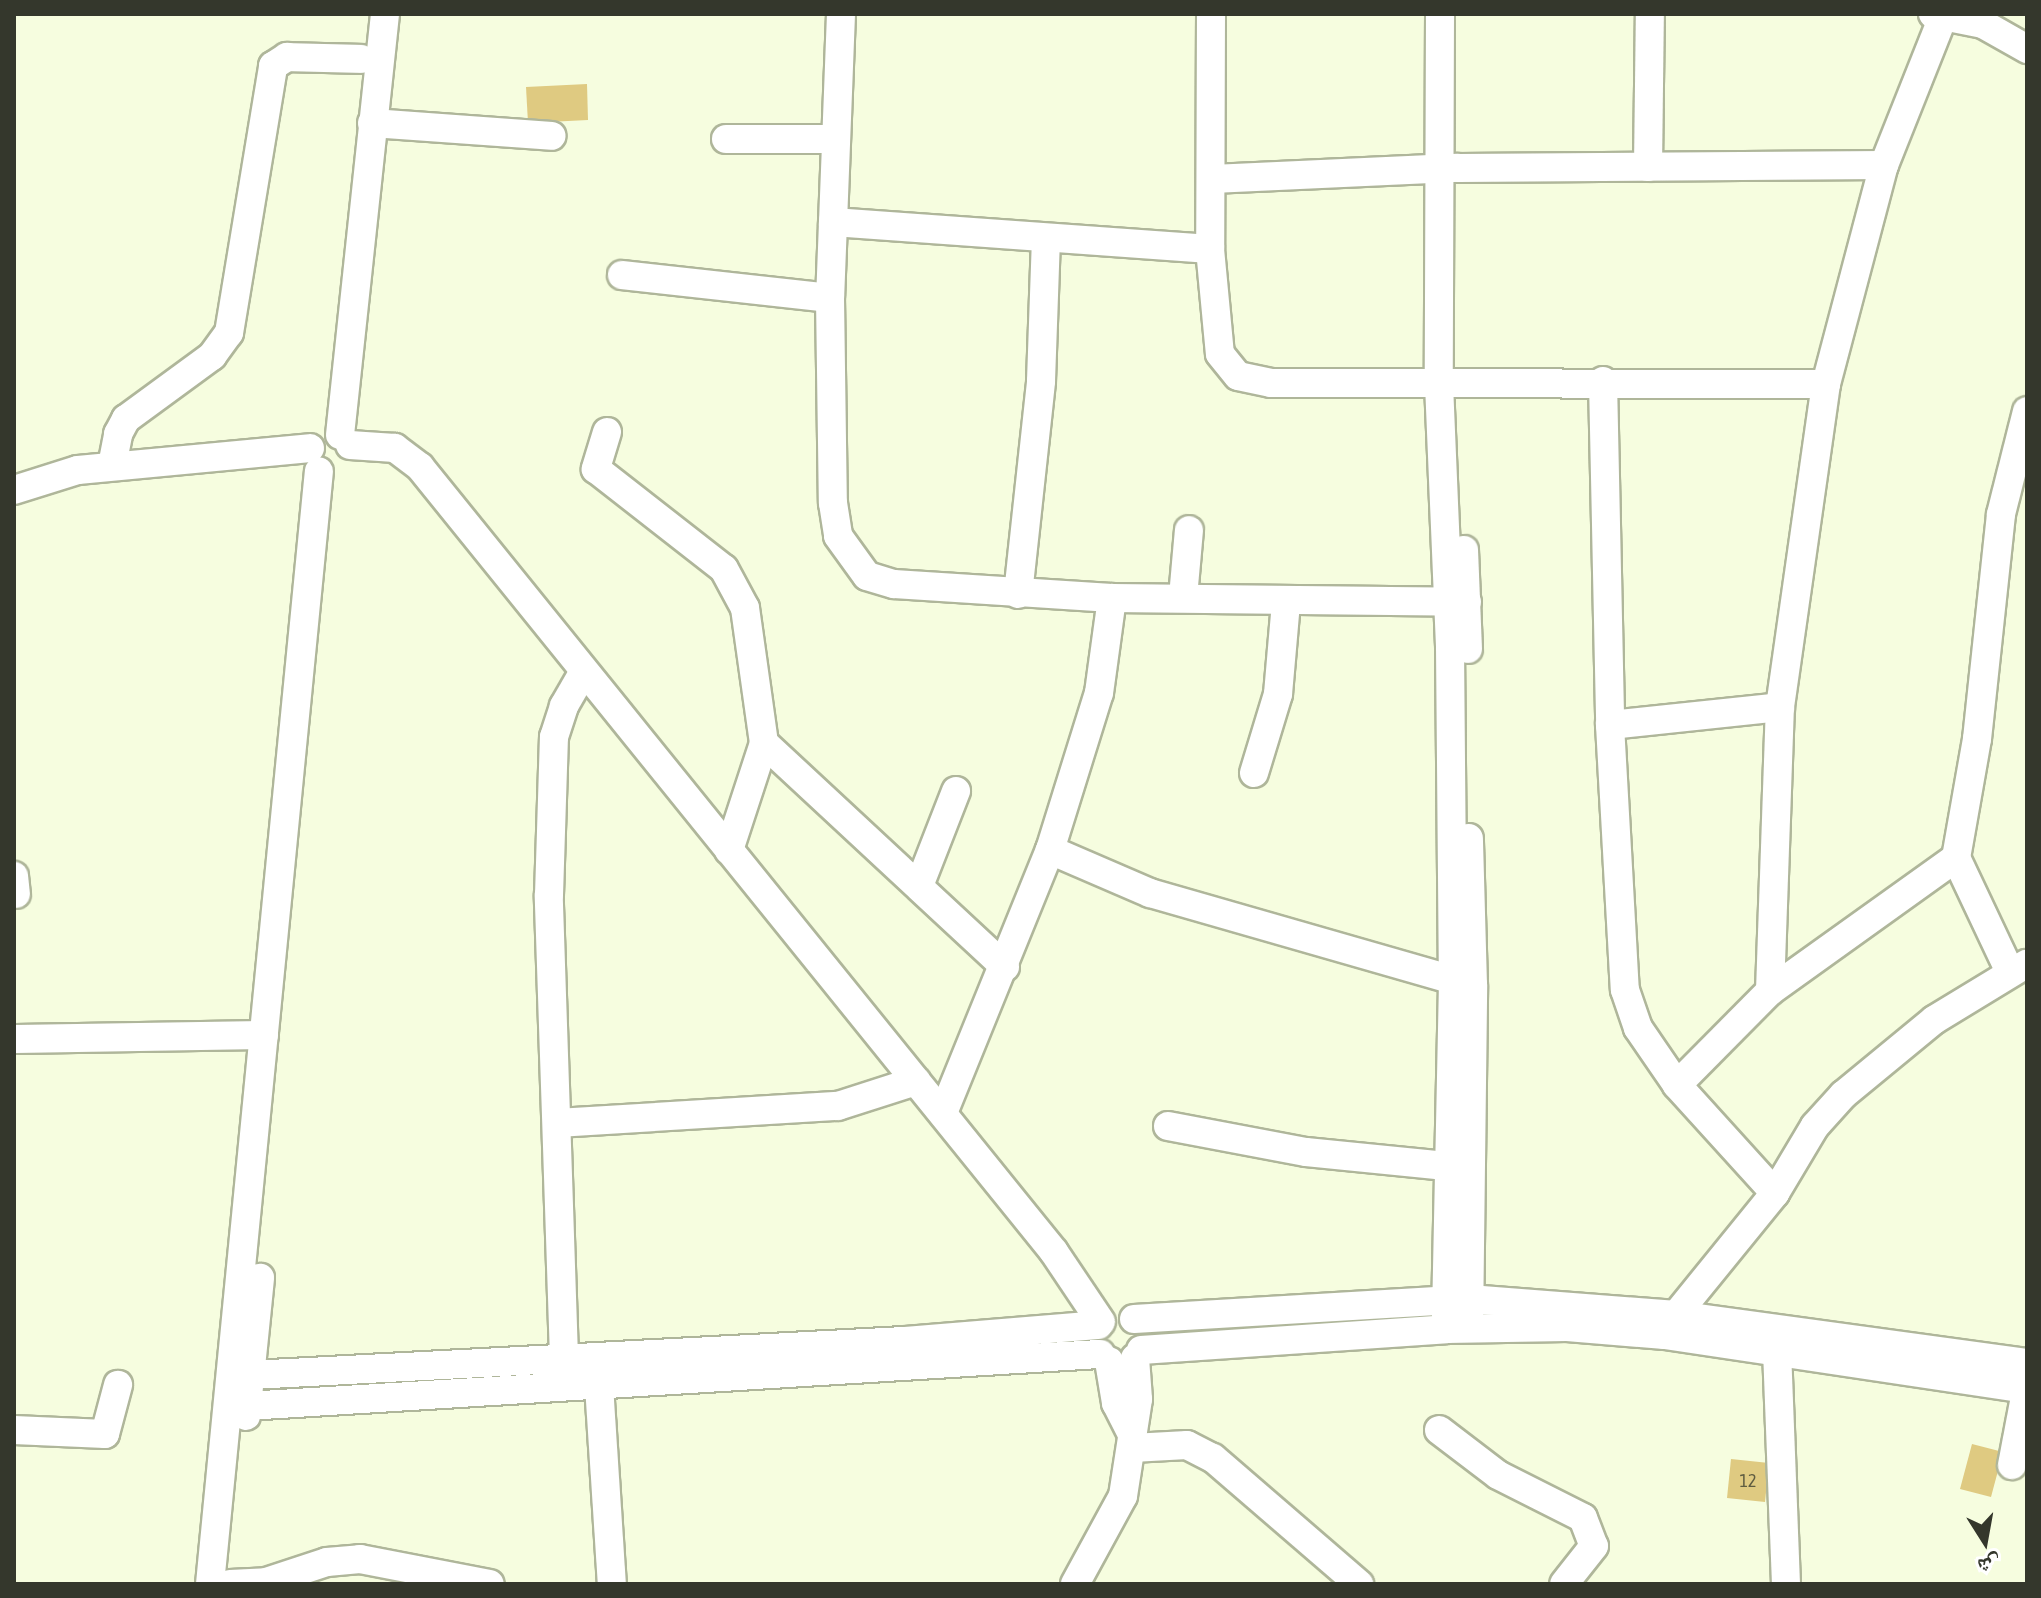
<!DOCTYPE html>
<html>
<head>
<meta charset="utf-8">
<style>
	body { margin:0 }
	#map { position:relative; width:2041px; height:1598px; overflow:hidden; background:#f6fddf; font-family:"Asap Condensed","Noto Naskh Arabic",sans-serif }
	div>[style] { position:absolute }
	.building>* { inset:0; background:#dfca81 }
	.roads { filter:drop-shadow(2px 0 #afb69a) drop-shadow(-2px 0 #afb69a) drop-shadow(0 2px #afb69a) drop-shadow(0 -2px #afb69a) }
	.minor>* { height:28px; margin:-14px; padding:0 14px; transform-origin:14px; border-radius:14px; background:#fff }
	span { translate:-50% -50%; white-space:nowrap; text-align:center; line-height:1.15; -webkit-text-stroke:7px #fff; paint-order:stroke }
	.number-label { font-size:18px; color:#5f5c41 }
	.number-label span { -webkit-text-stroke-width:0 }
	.frame { position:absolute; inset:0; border:16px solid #34372c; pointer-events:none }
	.north { position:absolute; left:1945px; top:1502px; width:80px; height:80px; -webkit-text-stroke:6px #fff; paint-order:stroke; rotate:169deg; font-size:22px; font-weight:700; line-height:32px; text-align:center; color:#34372c }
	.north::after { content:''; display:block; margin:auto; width:28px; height:36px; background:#34372c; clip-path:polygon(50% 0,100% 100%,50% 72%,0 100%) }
</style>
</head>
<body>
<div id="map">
	<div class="building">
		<i style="clip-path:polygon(587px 84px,588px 120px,528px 123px,526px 87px)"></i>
		<i style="clip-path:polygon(1972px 1444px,2003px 1452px,1991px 1497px,1960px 1489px)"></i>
		<i style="clip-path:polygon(1731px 1459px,1769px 1463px,1765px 1502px,1727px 1498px)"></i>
	</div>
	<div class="roads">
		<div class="minor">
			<i style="left:841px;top:14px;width:284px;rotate:92.2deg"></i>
			<i style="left:830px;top:298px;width:205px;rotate:89.2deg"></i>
			<i style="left:833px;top:503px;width:33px;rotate:81deg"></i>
			<i style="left:838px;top:536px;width:49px;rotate:54.1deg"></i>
			<i style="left:867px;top:576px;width:28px;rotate:17deg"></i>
			<i style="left:894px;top:584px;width:218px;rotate:3.7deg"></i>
			<i style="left:1112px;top:598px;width:355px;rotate:0.6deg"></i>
			<i style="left:1211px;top:14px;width:235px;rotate:90.2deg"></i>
			<i style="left:1210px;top:249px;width:105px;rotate:84.6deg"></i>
			<i style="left:1220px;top:354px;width:28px;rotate:51deg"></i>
			<i style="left:1238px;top:376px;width:34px;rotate:12deg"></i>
			<i style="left:1271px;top:383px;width:555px;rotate:0.1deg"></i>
			<i style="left:1440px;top:14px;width:370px;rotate:90.2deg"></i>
			<i style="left:1439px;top:384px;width:263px;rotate:87.6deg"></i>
			<i style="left:1450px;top:647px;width:335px;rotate:89.5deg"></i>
			<i style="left:1453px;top:982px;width:347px;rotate:91.2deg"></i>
			<i style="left:1933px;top:14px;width:51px;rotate:11.3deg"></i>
			<i style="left:1983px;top:24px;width:51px;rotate:29.6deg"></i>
			<i style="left:372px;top:123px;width:180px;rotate:4.1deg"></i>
			<i style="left:726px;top:139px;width:110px"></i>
			<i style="left:1648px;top:167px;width:153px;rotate:-89.3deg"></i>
			<i style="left:1212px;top:179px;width:246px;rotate:-2.6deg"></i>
			<i style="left:1458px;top:168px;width:426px;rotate:-0.4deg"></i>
			<i style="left:833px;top:222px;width:378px;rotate:4.1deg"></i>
			<i style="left:622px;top:275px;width:209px;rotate:6.3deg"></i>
			<i style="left:1603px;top:381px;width:344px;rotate:88.8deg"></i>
			<i style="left:1610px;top:725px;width:265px;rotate:86.8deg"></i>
			<i style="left:1625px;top:990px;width:40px;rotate:71.1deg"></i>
			<i style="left:1638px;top:1028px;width:69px;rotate:55.6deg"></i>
			<i style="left:1677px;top:1085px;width:146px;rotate:47.8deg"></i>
			<i style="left:607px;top:432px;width:39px;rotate:107deg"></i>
			<i style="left:596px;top:469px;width:162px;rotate:38deg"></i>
			<i style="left:724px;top:569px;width:44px;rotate:61.7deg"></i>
			<i style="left:745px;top:608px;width:136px;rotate:82deg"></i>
			<i style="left:764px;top:743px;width:113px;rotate:108.1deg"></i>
			<i style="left:340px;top:435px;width:423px;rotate:-83.9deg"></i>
			<i style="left:350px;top:445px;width:45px;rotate:3.8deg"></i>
			<i style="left:395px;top:448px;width:31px;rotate:37deg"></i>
			<i style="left:420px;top:467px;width:1009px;rotate:51.07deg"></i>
			<i style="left:1054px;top:1252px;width:84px;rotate:56.1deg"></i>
			<i style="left:112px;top:466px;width:33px;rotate:-79deg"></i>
			<i style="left:118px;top:434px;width:17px;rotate:-62deg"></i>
			<i style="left:126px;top:419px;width:107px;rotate:-36.2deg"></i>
			<i style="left:212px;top:356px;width:29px;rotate:-54deg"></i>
			<i style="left:229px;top:333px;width:271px;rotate:-80.6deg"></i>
			<i style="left:273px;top:66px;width:17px;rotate:-33deg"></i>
			<i style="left:287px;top:57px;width:74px;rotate:1.5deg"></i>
			<i style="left:14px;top:490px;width:67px;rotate:-17.4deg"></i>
			<i style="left:78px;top:470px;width:233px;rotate:-5.4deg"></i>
			<i style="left:1464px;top:550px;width:99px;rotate:87.7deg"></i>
			<i style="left:1018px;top:594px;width:214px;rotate:-83.8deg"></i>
			<i style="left:1041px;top:381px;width:140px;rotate:-88deg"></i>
			<i style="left:1183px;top:597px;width:67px;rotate:-84.9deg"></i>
			<i style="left:1610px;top:725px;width:171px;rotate:-6deg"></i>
			<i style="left:764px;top:743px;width:329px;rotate:42.9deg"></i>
			<i style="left:1254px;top:773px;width:83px;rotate:-73.1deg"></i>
			<i style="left:1278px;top:694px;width:91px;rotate:-85deg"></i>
			<i style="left:1050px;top:850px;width:109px;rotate:23.3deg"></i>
			<i style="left:1150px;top:893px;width:331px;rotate:16deg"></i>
			<i style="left:14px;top:876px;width:18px;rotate:84deg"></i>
			<i style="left:919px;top:886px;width:102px;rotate:-68.7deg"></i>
			<i style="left:2010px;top:972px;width:126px;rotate:-115.3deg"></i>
			<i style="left:1956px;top:858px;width:121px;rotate:-80deg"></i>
			<i style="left:1977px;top:739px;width:226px;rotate:-83.9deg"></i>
			<i style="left:2001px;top:514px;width:106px;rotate:-75.8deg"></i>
			<i style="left:1770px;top:991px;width:284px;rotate:-88deg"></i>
			<i style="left:1780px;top:707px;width:326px;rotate:-81.9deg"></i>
			<i style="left:1826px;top:384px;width:227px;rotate:-75.2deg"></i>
			<i style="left:1884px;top:165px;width:162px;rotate:-68.3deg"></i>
			<i style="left:14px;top:1039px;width:250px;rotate:-0.9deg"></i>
			<i style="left:1677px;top:1085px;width:132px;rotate:-45.3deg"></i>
			<i style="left:1770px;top:991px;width:229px;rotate:-35.6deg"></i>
			<i style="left:943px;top:1113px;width:284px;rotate:-67.9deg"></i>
			<i style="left:1050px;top:850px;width:164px;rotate:-72.7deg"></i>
			<i style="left:1099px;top:693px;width:96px;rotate:-82.2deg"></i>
			<i style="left:557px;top:1123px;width:282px;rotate:-3.5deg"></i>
			<i style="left:838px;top:1106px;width:82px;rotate:-17.8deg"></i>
			<i style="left:1168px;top:1126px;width:140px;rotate:10.7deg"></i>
			<i style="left:1306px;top:1152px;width:161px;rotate:5.7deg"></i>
			<i style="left:1676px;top:1315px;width:157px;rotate:-50.9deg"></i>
			<i style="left:1775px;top:1193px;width:78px;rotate:-59.2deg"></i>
			<i style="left:1815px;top:1126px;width:42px;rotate:-47.9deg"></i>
			<i style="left:1843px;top:1095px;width:118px;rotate:-39.5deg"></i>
			<i style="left:1934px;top:1020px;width:108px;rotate:-31.3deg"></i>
			<i style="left:1134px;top:1319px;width:336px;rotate:-3.4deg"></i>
			<i style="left:1469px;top:1299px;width:208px;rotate:4.4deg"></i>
			<i style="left:1676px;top:1315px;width:354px;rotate:7.8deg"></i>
			<i style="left:1469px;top:1328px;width:343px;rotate:-89.3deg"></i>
			<i style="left:1473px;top:985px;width:147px;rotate:-91.6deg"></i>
			<i style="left:1141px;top:1350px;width:306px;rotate:-3.9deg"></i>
			<i style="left:1446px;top:1329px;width:121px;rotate:-0.9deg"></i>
			<i style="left:1567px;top:1327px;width:98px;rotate:4.7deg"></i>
			<i style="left:1665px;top:1335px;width:366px;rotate:8.5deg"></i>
			<i style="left:1777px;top:1350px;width:234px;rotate:87.8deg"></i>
			<i style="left:564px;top:1357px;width:462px;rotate:-91.9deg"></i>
			<i style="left:549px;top:895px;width:158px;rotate:-88.2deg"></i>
			<i style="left:554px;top:737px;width:33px;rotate:-72deg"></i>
			<i style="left:564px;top:706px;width:39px;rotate:-60deg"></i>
			<i style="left:1109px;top:1361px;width:43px;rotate:80.5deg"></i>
			<i style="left:1116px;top:1403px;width:31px;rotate:63deg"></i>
			<i style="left:232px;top:1376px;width:673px;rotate:-2.98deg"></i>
			<i style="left:904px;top:1341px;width:195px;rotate:-4.7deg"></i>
			<i style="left:599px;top:1385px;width:199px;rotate:86.3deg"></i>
			<i style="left:230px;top:1407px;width:872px;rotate:-3.49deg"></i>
			<i style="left:246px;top:1416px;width:139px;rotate:-84.2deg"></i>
			<i style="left:14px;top:1430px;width:91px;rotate:2.5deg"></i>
			<i style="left:105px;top:1434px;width:51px;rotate:-75.1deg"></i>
			<i style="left:1439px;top:1430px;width:74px;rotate:37.3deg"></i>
			<i style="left:1498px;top:1475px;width:95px;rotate:26.8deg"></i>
			<i style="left:1583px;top:1518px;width:30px;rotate:69deg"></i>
			<i style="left:1594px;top:1546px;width:48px;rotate:128.3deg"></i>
			<i style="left:1132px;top:1448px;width:55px;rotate:-3.1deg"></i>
			<i style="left:1187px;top:1445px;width:29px;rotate:27deg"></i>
			<i style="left:1213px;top:1458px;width:193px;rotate:40.8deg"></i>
			<i style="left:2012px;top:1465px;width:80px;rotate:-79.2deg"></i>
			<i style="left:210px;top:1584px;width:1118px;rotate:-84.41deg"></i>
			<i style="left:230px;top:1584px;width:36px;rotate:-3deg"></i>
			<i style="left:266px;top:1582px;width:64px;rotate:-18.2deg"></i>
			<i style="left:327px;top:1562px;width:33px;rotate:-5deg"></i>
			<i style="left:360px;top:1559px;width:132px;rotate:10.9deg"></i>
			<i style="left:1075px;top:1584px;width:100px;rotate:-61.4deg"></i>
			<i style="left:1123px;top:1496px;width:98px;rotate:-81.2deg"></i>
			<i style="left:1138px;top:1399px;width:41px;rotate:-94.2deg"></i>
		</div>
	</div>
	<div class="number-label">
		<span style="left:1748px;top:1481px">12</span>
	</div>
	<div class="frame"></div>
	<div class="north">ش</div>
</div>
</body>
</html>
